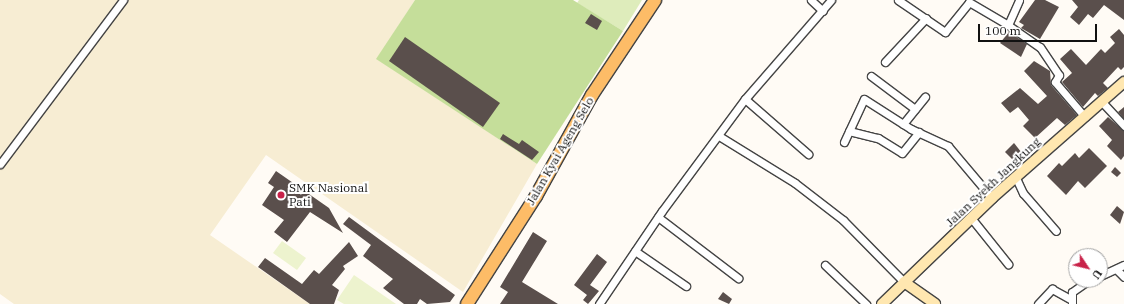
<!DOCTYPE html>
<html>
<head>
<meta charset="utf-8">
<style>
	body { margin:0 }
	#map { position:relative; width:1124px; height:304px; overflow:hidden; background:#fffbf5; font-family:"IBM Plex Serif",serif }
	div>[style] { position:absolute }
	.farmland>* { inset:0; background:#f7edd3 }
	.green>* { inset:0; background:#deecbb }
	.forest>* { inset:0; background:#c5de9a }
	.pitch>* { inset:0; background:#edf3ce }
	.building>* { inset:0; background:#5a4f4c }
	.roads { filter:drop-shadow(1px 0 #444) drop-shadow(-1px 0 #444) drop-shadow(0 1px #444) drop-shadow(0 -1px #444) }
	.street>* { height:7px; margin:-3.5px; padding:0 3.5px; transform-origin:3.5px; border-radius:3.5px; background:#fff }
	.secondary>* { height:10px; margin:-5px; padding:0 5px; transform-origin:5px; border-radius:5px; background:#ffe7b0 }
	.primary>* { height:12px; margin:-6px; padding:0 6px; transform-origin:6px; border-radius:6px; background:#fdbc67 }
	.dots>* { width:11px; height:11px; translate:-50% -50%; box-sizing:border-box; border:2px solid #fff; border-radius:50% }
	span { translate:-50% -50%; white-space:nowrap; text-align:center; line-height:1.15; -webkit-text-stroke:4px #fff; paint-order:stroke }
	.street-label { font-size:12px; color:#111 }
	.poi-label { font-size:12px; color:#111 }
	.left { translate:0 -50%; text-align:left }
	.north { position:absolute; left:1068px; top:248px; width:40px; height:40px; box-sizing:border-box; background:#fff; border:1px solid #a0a0a0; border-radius:50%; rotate:125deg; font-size:11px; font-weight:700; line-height:16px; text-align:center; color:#111 }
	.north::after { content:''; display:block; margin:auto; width:14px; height:18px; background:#c82249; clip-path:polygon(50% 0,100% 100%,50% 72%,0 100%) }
	.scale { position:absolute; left:978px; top:24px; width:119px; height:18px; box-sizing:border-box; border:2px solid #111; border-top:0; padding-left:5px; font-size:12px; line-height:14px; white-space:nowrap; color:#111; -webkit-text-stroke:3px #fff; paint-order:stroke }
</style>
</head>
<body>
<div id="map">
	<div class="farmland">
		<i style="clip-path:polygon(0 0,415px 0,377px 59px,537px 164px,463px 292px,266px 155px,210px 235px,310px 304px,14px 304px,0 294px)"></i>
	</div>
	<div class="green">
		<i style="clip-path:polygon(579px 0,642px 0,623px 31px,577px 3px)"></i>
	</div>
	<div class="forest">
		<i style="clip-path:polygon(415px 0,573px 0,623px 31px,537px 164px,376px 59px)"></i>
	</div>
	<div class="pitch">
		<i style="clip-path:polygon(282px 241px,306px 258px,297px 270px,273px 253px)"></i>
		<i style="clip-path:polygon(354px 275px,396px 304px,344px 304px,337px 300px)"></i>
	</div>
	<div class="building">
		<i style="clip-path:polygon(1035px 0,1045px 0,1059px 7px,1040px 39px,1021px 28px,1024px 25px,1019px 22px)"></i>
		<i style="clip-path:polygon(1072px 0,1124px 0,1124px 20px,1104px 5px,1093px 18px,1088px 14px,1079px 25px,1070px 17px,1078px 7px)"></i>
		<i style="clip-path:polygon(591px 14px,602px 21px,597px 30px,585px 23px)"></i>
		<i style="clip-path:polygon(1119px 29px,1124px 35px,1124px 67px,1121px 70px,1118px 67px,1103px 83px,1108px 88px,1098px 96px,1095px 93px,1083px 107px,1062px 82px,1072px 73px,1060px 59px,1071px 49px,1086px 65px,1101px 49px,1105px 53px,1115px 43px,1110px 37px)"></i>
		<i style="clip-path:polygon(1009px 32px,1027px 44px,1021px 57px,1000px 43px)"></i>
		<i style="clip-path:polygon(405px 37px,500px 103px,483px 127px,389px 61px)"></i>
		<i style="clip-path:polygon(1034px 61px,1050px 71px,1051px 85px,1077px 115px,1065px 125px,1057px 118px,1035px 138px,1023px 126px,1029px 120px,1018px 107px,1010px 113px,1001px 103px,1020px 88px,1038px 104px,1047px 96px,1024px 71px)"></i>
		<i style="clip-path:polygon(1124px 107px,1124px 119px,1118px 112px)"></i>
		<i style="clip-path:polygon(1108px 117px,1124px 131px,1124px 156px,1121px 160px,1107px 146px,1112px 140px,1099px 126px)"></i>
		<i style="clip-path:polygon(503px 134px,519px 144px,522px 140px,539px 152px,532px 160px,500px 139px)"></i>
		<i style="clip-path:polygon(1014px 143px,1025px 157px,1017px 164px,1005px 152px)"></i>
		<i style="clip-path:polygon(1089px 148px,1107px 166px,1085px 188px,1078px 181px,1066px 195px,1047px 176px,1059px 163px,1062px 166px,1075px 153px,1079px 158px)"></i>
		<i style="clip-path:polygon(1115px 167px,1121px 173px,1117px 177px,1111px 172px)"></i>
		<i style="clip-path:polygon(276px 171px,329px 208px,343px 233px,310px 212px,287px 242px,274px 232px,284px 220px,262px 205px,274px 187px,268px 183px)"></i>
		<i style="clip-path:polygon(1117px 206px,1124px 212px,1120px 224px,1110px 215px)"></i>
		<i style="clip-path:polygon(349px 217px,455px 295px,450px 302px,427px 304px,420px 299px,417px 304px,404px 304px,383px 288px,393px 279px,363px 256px,371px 245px,343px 224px)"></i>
		<i style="clip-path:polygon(533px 232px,547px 241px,522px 282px,558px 304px,500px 304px,508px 292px,500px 287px)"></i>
		<i style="clip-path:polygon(349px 242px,358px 256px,343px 266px,345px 269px,332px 285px,339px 290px,334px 304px,310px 304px,258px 267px,265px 258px,302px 284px,314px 270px,319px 274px)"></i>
		<i style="clip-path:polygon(597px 254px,607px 262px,590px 285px,599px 291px,588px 304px,583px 300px,587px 295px,574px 285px)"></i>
		<i style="clip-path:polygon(723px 292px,732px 299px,729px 304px,718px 299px)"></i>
	</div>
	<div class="roads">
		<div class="street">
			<i style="left:811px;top:0;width:16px;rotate:43deg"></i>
			<i style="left:898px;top:0;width:57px;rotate:34.2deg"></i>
			<i style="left:945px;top:32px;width:38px;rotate:-51deg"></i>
			<i style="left:969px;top:2px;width:45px;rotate:30.5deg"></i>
			<i style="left:1008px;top:25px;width:27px;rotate:-66deg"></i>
			<i style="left:1008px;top:25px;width:39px;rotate:35deg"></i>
			<i style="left:1040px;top:47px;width:34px;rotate:56deg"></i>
			<i style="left:1059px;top:75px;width:8px;rotate:120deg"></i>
			<i style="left:1055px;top:82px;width:46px;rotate:49.4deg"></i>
			<i style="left:885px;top:62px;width:60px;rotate:-47deg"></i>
			<i style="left:871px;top:76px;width:55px;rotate:36.9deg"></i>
			<i style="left:745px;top:99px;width:84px;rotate:41.1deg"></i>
			<i style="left:1102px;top:102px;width:33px;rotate:47deg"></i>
			<i style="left:903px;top:124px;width:35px;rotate:-51deg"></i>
			<i style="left:849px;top:131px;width:30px;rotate:14deg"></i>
			<i style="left:878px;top:138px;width:28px;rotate:32deg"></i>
			<i style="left:902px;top:153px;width:27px;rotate:-51deg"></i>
			<i style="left:719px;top:136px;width:89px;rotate:31.7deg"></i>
			<i style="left:795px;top:183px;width:61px;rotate:37.6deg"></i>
			<i style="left:843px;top:220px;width:87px;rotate:45.5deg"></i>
			<i style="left:844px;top:142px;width:47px;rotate:-65.1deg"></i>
			<i style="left:864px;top:99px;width:56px;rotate:32.6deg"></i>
			<i style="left:911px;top:129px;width:41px;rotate:24.7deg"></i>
			<i style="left:948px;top:146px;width:68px;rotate:49.8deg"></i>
			<i style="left:0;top:164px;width:205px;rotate:-53.1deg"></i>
			<i style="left:1016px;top:178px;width:17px;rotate:65deg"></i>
			<i style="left:1023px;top:193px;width:50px;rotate:49deg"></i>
			<i style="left:658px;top:217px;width:101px;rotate:37.3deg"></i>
			<i style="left:972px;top:219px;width:58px;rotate:51.3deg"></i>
			<i style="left:635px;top:251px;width:62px;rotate:34.5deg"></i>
			<i style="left:825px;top:265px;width:57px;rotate:43.6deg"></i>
			<i style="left:1116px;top:269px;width:11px;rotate:45deg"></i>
			<i style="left:1100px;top:276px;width:26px;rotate:-25deg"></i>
			<i style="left:599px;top:304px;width:112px;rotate:-55.9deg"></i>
			<i style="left:662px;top:211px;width:139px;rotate:-53.5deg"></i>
			<i style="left:745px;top:99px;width:131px;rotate:-49deg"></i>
			<i style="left:1038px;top:304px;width:21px;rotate:-47deg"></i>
			<i style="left:1052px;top:289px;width:21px;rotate:29deg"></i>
			<i style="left:1072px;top:304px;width:12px;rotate:-90deg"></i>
			<i style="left:1072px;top:292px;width:21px;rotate:-35deg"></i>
		</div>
		<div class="secondary">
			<i style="left:904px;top:282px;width:38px;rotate:35deg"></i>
			<i style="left:882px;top:304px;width:153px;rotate:-43.9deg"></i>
			<i style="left:992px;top:198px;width:176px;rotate:-41.3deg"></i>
		</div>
		<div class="primary">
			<i style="left:467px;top:304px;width:128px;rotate:-57.4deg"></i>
			<i style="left:536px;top:196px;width:115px;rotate:-61deg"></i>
			<i style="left:592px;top:95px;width:114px;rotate:-56.4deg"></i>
		</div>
	</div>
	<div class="dots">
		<i style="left:281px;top:195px;background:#c82249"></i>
	</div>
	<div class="street-label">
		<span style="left:560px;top:151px;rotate:-60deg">Jalan Kyai Ageng Selo</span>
		<span style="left:993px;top:182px;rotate:-43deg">Jalan Syekh Jangkung</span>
	</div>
	<div class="poi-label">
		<span class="left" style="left:289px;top:195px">SMK Nasional<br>Pati</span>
	</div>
	<div class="north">U</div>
	<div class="scale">100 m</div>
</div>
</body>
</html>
